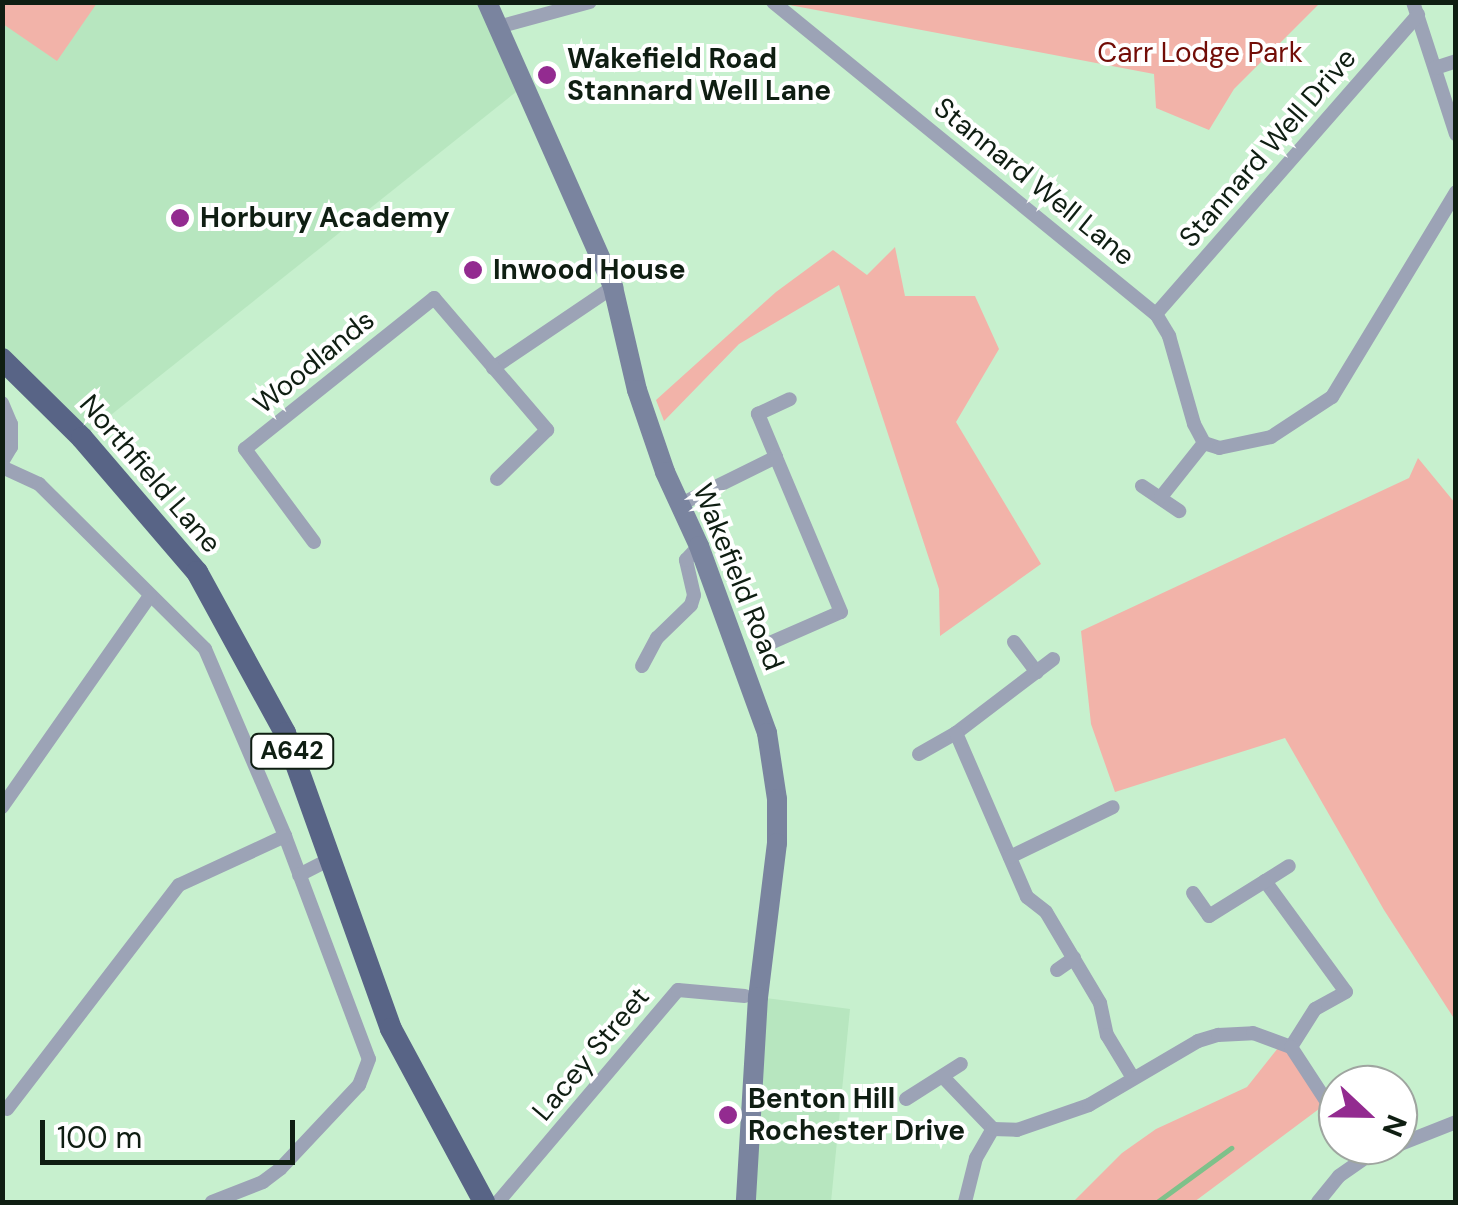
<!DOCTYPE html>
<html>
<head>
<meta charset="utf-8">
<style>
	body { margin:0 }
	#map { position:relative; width:1458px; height:1205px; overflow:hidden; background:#c7f0ce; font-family:"DM Sans",sans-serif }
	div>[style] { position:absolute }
	.built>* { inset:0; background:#b7e6bf }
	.green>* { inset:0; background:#f2b3a9 }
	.stream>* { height:5px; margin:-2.5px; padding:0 2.5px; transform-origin:2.5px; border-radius:2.5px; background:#7ec18a }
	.minor>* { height:14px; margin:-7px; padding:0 7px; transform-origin:7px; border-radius:7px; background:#9ca3b6 }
	.secondary>* { height:20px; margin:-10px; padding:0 10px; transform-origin:10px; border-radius:10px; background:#7a849f }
	.trunk>* { height:22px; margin:-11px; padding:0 11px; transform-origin:11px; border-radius:11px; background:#586486 }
	.dots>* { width:28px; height:28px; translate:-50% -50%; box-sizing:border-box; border:5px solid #fff; border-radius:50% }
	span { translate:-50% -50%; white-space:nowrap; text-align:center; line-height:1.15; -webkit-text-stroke:8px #fff; paint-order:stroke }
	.shield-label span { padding:2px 8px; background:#fff; border:2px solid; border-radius:8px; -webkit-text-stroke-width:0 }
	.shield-label { font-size:25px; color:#0f1e12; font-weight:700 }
	.park-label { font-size:28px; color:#720d07 }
	.poi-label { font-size:28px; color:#0f1e12; font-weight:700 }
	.left { translate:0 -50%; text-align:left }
	.street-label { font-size:28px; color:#0f1e12 }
	.frame { position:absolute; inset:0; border:5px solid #0f1e12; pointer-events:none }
	.north { position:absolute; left:1318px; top:1065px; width:100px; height:100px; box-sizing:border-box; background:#fff; border:2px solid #9fa5a0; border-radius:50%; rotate:112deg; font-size:28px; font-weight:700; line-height:40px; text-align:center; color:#0f1e12 }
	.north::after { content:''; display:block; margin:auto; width:35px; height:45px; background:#932b90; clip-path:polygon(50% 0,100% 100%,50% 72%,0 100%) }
	.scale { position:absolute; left:40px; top:1120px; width:255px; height:45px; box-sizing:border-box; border:5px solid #0f1e12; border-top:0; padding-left:12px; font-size:30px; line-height:35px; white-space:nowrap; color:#0f1e12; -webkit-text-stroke:8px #fff; paint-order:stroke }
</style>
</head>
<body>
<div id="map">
	<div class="built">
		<i style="clip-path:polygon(2px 3px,487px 3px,526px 84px,82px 438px,3px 353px)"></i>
		<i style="clip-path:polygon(758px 997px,850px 1009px,831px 1202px,746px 1202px)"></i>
	</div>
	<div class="green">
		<i style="clip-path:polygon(4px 2px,97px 2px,97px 3px,57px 61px,3px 24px)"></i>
		<i style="clip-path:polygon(779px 3px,1320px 3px,1234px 89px,1209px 130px,1156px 108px,1154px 74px)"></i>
		<i style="clip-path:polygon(895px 247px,905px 296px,975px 296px,999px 349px,956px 422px,1041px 564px,940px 636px,939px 589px,839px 285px,739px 344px,664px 421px,656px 400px,776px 292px,833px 250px,867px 275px)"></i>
		<i style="clip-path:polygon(1418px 458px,1455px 503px,1455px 1020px,1384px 910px,1285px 738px,1115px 792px,1091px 724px,1081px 631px,1409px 478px)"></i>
		<i style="clip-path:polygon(1282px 1043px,1327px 1103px,1194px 1202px,1073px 1202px,1122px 1153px,1156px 1129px,1247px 1087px)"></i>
	</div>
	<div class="stream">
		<i style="left:1157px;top:1202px;width:92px;rotate:-36.1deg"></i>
	</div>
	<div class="minor">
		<i style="left:773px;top:2px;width:494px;rotate:39.2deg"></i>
		<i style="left:1156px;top:314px;width:26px;rotate:59deg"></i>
		<i style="left:1169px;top:336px;width:91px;rotate:74.1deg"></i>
		<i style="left:1194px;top:424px;width:21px;rotate:62deg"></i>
		<i style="left:1204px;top:443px;width:16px;rotate:18deg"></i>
		<i style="left:1219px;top:448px;width:53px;rotate:-11.9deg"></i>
		<i style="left:1271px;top:437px;width:73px;rotate:-33.3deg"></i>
		<i style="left:1332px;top:397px;width:240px;rotate:-58.8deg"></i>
		<i style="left:1413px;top:2px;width:139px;rotate:72deg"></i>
		<i style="left:498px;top:27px;width:95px;rotate:-15.2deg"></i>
		<i style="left:1435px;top:68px;width:22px;rotate:-18deg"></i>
		<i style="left:1156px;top:314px;width:398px;rotate:-48.8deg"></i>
		<i style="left:493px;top:368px;width:145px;rotate:-34deg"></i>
		<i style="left:2px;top:403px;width:23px;rotate:67deg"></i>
		<i style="left:11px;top:424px;width:23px;rotate:90deg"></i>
		<i style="left:11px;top:447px;width:17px;rotate:121deg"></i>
		<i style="left:2px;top:467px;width:41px;rotate:24.7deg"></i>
		<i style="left:39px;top:484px;width:234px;rotate:44.8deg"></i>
		<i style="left:205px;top:649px;width:203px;rotate:66.8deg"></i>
		<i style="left:285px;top:836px;width:238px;rotate:69.4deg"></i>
		<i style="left:369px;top:1059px;width:28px;rotate:111deg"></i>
		<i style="left:359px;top:1085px;width:115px;rotate:133.2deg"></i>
		<i style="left:280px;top:1169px;width:21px;rotate:143deg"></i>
		<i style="left:263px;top:1182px;width:55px;rotate:158.6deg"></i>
		<i style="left:1142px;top:486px;width:45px;rotate:34deg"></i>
		<i style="left:1161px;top:497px;width:69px;rotate:-51.5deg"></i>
		<i style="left:681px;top:504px;width:106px;rotate:-26.3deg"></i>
		<i style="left:776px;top:457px;width:47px;rotate:-112.7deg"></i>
		<i style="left:758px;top:414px;width:35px;rotate:-25deg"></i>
		<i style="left:314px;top:542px;width:116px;rotate:-126.6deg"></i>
		<i style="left:245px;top:449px;width:242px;rotate:-38.6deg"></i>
		<i style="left:434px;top:298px;width:174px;rotate:49.4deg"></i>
		<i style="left:547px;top:430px;width:70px;rotate:135.6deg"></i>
		<i style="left:1014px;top:642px;width:38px;rotate:53deg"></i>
		<i style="left:770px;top:643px;width:77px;rotate:-23.6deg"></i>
		<i style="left:841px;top:612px;width:168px;rotate:-112.8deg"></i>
		<i style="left:642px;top:666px;width:32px;rotate:-62deg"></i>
		<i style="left:657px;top:638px;width:47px;rotate:-44.1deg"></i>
		<i style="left:691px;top:605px;width:10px;rotate:-73deg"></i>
		<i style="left:694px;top:595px;width:36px;rotate:-103deg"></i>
		<i style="left:686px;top:560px;width:19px;rotate:-47deg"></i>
		<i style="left:956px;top:733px;width:122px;rotate:-37.3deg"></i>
		<i style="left:919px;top:754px;width:43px;rotate:-29.6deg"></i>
		<i style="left:956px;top:733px;width:179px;rotate:66.6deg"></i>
		<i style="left:1027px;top:897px;width:24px;rotate:38deg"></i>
		<i style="left:1046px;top:912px;width:106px;rotate:59.3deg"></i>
		<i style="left:1100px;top:1003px;width:33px;rotate:78deg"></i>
		<i style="left:1107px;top:1035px;width:50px;rotate:58.8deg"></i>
		<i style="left:2px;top:807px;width:258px;rotate:-55deg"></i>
		<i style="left:1010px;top:857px;width:114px;rotate:-25.9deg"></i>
		<i style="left:299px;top:875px;width:34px;rotate:-27deg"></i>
		<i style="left:1265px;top:881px;width:137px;rotate:53.9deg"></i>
		<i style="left:1346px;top:992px;width:35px;rotate:151deg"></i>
		<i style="left:1315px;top:1009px;width:45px;rotate:122.3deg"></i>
		<i style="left:1193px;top:893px;width:28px;rotate:55deg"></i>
		<i style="left:1209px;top:916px;width:94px;rotate:-32deg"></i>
		<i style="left:1057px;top:970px;width:21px;rotate:-35deg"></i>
		<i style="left:943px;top:1077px;width:72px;rotate:46.1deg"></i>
		<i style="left:906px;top:1099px;width:65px;rotate:-32.5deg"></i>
		<i style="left:7px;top:1109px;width:282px;rotate:-52.5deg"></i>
		<i style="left:179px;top:885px;width:117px;rotate:-24.8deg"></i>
		<i style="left:1356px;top:1145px;width:16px;rotate:55deg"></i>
		<i style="left:498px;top:1202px;width:278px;rotate:-49.7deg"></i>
		<i style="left:678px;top:990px;width:67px;rotate:5.1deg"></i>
		<i style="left:965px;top:1202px;width:45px;rotate:-76deg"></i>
		<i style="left:976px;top:1158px;width:34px;rotate:-60deg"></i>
		<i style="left:993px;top:1129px;width:24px;rotate:2deg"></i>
		<i style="left:1017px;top:1130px;width:76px;rotate:-19.1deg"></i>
		<i style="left:1089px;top:1105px;width:126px;rotate:-30.4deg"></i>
		<i style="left:1198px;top:1041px;width:21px;rotate:-17deg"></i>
		<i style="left:1218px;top:1035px;width:35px;rotate:-3deg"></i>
		<i style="left:1253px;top:1033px;width:40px;rotate:20.2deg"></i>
		<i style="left:1291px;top:1047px;width:86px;rotate:56.9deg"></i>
		<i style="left:1318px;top:1202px;width:33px;rotate:-51deg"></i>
		<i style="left:1339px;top:1176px;width:32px;rotate:-35deg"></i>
		<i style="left:1365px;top:1158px;width:98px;rotate:-21.6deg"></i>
	</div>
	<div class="secondary">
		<i style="left:487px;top:2px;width:312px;rotate:66.1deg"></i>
		<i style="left:613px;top:287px;width:106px;rotate:76.9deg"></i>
		<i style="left:637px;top:390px;width:87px;rotate:71.1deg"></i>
		<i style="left:665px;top:472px;width:81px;rotate:65.3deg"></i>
		<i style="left:699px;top:546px;width:199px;rotate:70deg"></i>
		<i style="left:767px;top:733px;width:67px;rotate:81.4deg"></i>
		<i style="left:777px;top:799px;width:44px;rotate:90deg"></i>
		<i style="left:777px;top:843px;width:155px;rotate:97deg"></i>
		<i style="left:758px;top:997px;width:205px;rotate:93.4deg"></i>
	</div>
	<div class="trunk">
		<i style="left:2px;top:359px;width:112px;rotate:44.6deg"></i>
		<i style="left:82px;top:438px;width:177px;rotate:49.4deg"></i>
		<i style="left:197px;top:572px;width:183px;rotate:61.3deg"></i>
		<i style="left:285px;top:733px;width:314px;rotate:70.3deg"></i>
		<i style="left:391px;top:1029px;width:196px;rotate:61.7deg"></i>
	</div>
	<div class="dots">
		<i style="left:547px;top:75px;background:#932b90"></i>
		<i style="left:180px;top:218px;background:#932b90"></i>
		<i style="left:473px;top:270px;background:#932b90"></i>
		<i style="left:728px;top:1115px;background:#932b90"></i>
	</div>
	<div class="shield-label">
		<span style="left:292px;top:751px">A642</span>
	</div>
	<div class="park-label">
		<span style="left:1200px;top:53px">Carr Lodge Park</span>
	</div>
	<div class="poi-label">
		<span class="left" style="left:567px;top:75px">Wakefield Road<br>Stannard Well Lane</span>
		<span class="left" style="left:200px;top:218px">Horbury Academy</span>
		<span class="left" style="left:493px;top:270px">Inwood House</span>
		<span class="left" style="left:748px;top:1115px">Benton Hill<br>Rochester Drive</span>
	</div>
	<div class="street-label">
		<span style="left:1268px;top:148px;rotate:-49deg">Stannard Well Drive</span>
		<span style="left:1034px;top:182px;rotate:39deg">Stannard Well Lane</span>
		<span style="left:314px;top:362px;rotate:-39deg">Woodlands</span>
		<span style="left:150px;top:474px;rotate:49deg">Northfield Lane</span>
		<span style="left:738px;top:577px;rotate:68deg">Wakefield Road</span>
		<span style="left:591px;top:1054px;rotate:-50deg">Lacey Street</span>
	</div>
	<div class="frame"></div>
	<div class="north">N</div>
	<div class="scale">100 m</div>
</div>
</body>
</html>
